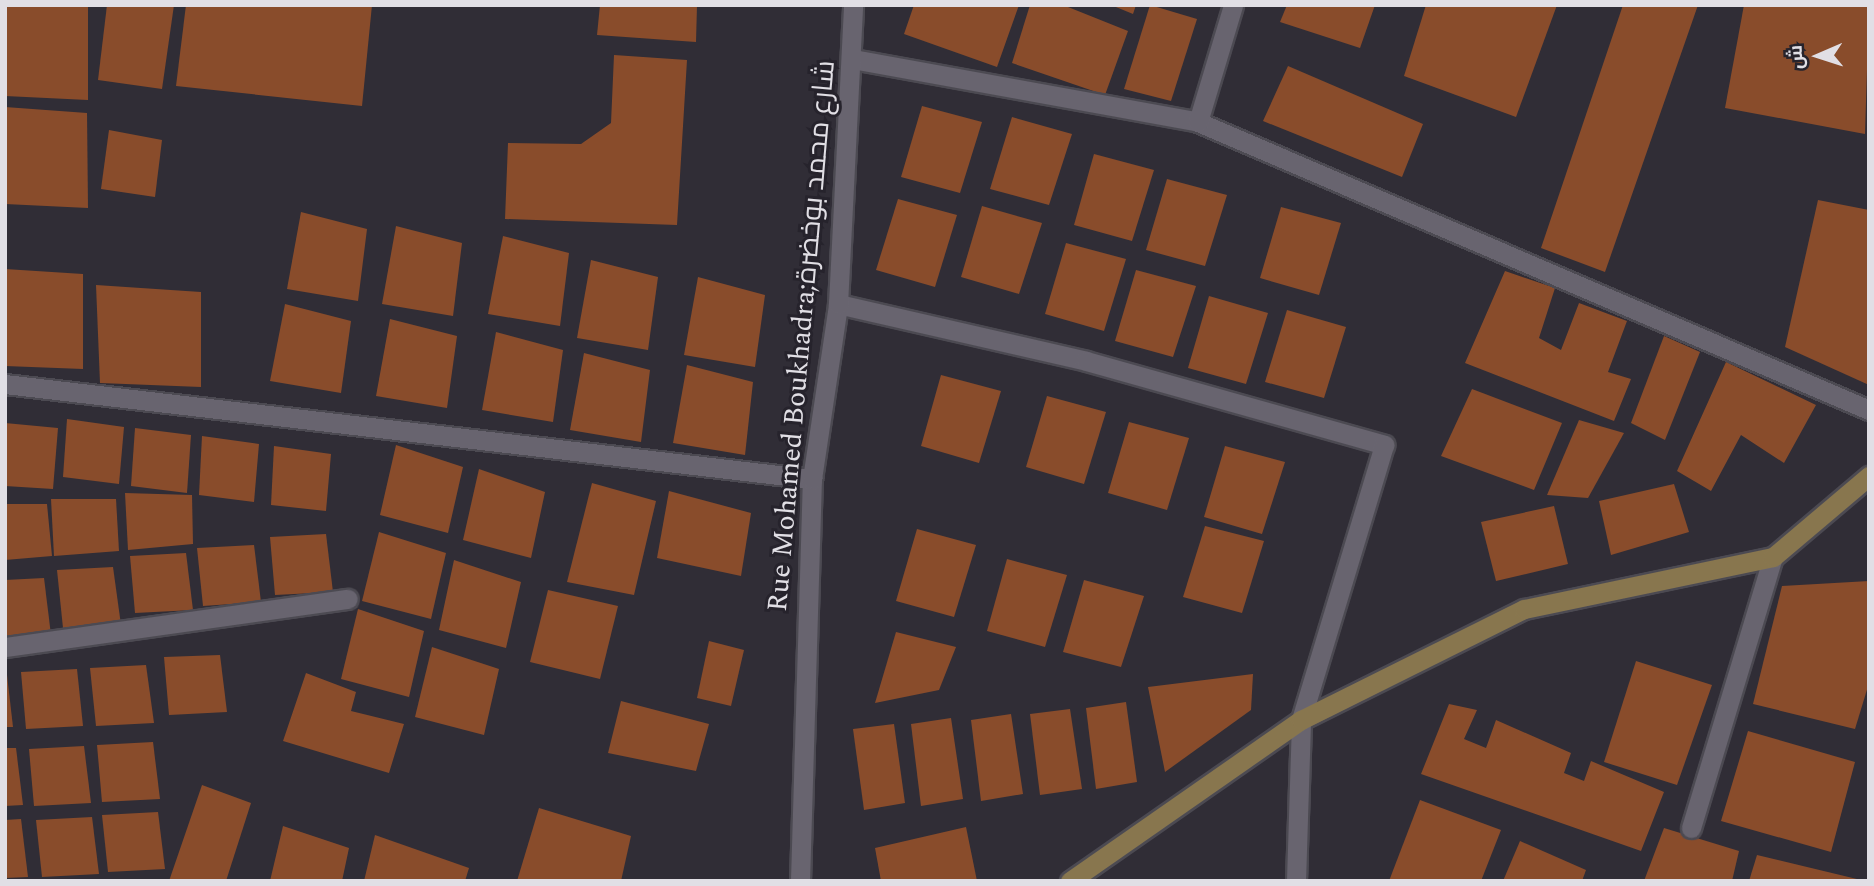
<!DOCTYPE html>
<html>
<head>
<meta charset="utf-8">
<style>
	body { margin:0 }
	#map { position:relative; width:1874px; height:886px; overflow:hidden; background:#302d36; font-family:Spectral,Cairo,serif }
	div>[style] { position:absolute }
	.building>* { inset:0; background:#894c2b }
	.roads { filter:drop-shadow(2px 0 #4c4a52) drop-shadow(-2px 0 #4c4a52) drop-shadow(0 2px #4c4a52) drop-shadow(0 -2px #4c4a52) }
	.service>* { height:19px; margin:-9.5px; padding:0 9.5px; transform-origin:9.5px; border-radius:9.5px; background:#68646f }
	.minor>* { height:19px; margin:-9.5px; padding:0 9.5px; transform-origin:9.5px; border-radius:9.5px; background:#68646f }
	.tertiary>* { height:19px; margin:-9.5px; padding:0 9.5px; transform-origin:9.5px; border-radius:9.5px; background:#68646f }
	.secondary>* { height:19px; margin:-9.5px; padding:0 9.5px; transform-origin:9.5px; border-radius:9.5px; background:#88764e }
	span { translate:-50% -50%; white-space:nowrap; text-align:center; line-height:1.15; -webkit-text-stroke:6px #26232c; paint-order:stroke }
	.street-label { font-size:28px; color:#e1dfe5 }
	.frame { position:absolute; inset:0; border:7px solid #e1dfe5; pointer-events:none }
	.north { position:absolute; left:1783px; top:21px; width:70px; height:70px; -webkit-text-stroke:5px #26232c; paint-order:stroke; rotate:267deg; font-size:19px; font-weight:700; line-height:28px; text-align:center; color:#e1dfe5 }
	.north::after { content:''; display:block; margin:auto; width:24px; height:32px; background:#e1dfe5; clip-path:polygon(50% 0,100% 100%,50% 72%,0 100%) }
</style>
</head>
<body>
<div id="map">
	<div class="building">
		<i style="clip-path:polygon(5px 5px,88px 5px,88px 100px,5px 96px)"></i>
		<i style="clip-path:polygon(107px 5px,174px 5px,162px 89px,98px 80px)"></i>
		<i style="clip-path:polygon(186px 5px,372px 5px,362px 106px,176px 86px)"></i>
		<i style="clip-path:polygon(600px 5px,697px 5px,696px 42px,597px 35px)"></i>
		<i style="clip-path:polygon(914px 5px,1019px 5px,997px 67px,904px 34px)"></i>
		<i style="clip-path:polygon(1030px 5px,1063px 5px,1128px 31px,1105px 95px,1012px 63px)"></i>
		<i style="clip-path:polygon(1111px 5px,1136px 5px,1133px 14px)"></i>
		<i style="clip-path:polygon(1150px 5px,1197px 19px,1171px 101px,1124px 89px)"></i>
		<i style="clip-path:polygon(1287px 5px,1375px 5px,1360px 48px,1280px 22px)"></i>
		<i style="clip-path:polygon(1426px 5px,1557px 5px,1516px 117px,1404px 76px)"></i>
		<i style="clip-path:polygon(1623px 5px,1698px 5px,1605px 272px,1541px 248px)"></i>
		<i style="clip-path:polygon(1744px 5px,1869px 5px,1865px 134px,1725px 108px)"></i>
		<i style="clip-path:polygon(614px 55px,687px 60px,677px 225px,505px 219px,508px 143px,581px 144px,611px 123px)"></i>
		<i style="clip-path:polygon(1288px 66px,1423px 124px,1402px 177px,1263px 121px)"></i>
		<i style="clip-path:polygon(922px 106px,982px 122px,960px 193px,901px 177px)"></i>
		<i style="clip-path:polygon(5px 107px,87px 113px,88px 208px,5px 204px)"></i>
		<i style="clip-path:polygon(1012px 117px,1072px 134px,1049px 205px,990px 189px)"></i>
		<i style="clip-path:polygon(109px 130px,162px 140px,155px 197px,101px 189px)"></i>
		<i style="clip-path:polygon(1094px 154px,1154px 170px,1132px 241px,1074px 225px)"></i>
		<i style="clip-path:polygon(1167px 179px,1227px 195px,1205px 266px,1146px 250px)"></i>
		<i style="clip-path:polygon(898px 199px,957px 215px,935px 287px,876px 270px)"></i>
		<i style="clip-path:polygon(1818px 200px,1869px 210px,1869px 385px,1785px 347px)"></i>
		<i style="clip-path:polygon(982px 206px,1042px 223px,1019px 294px,961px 277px)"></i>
		<i style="clip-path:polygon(1281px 207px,1341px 223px,1319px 295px,1260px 278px)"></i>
		<i style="clip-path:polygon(301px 212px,367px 229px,358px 301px,287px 289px)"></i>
		<i style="clip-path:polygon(396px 226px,462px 243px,453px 316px,382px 304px)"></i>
		<i style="clip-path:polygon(503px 236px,569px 253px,560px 326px,488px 314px)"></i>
		<i style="clip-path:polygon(1066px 243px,1126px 259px,1104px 331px,1045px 314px)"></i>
		<i style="clip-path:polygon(591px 260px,658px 277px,648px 350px,577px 338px)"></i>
		<i style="clip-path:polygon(5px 269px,83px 274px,83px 369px,5px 366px)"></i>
		<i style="clip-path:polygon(1136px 270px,1196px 286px,1173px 357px,1115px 341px)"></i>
		<i style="clip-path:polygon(1505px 271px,1555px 288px,1539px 338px,1561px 350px,1579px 303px,1627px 321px,1608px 372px,1631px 379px,1614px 421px,1465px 363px)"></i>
		<i style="clip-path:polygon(698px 277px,765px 295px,755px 367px,684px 355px)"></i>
		<i style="clip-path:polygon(96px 285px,201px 292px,201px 387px,100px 383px)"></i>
		<i style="clip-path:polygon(1209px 296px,1268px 313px,1246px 384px,1188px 368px)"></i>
		<i style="clip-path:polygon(285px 304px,351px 321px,341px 393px,270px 381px)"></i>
		<i style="clip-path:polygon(1287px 310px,1346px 327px,1324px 398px,1265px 382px)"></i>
		<i style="clip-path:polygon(390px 319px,457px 336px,447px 408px,376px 396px)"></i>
		<i style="clip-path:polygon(496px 332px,563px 350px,553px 422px,482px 410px)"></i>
		<i style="clip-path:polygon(1664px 336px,1700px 352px,1665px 440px,1631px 423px)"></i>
		<i style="clip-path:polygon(584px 353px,650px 370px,641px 442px,570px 430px)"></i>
		<i style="clip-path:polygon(1726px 362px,1816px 405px,1784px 463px,1741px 435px,1711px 491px,1677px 471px)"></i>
		<i style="clip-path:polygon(687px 365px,753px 382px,745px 455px,673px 443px)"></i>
		<i style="clip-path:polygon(941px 375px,1001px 391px,979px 463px,921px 446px)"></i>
		<i style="clip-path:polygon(1472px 389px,1562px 423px,1534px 490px,1441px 456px)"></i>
		<i style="clip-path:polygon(1047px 396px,1106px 412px,1084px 484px,1026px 467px)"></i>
		<i style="clip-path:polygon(67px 419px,124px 427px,119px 484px,63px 477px)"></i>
		<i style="clip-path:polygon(1579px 420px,1624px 433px,1588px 498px,1547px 495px)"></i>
		<i style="clip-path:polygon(1129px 422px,1189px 438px,1167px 510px,1108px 493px)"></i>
		<i style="clip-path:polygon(5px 423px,58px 428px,53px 489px,5px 486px)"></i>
		<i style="clip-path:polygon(135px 428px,191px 435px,187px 493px,131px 486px)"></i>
		<i style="clip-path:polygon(202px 436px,259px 444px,254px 502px,199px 495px)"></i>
		<i style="clip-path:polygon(396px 445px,463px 467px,448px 533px,380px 515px)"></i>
		<i style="clip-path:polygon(274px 446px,331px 454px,326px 511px,271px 505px)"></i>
		<i style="clip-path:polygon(1225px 446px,1285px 462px,1262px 534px,1204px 517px)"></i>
		<i style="clip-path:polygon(479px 469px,545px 492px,531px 558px,463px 540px)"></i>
		<i style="clip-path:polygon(592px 483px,656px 501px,634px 595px,567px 582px)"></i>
		<i style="clip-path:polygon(1674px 484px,1689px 532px,1611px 555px,1599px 501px)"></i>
		<i style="clip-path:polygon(669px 491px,751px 513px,741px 576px,657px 558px)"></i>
		<i style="clip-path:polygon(125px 493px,192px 495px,193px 544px,128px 550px)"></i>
		<i style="clip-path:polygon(51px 499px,116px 499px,119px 551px,54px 556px)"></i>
		<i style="clip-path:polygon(5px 504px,47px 504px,52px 556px,5px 560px)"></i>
		<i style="clip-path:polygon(1554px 506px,1568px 564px,1496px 581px,1481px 522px)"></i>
		<i style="clip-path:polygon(1205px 526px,1264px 541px,1242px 613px,1183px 597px)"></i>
		<i style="clip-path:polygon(917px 529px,976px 545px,954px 617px,896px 601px)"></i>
		<i style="clip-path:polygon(379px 532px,446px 553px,431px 619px,362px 601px)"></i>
		<i style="clip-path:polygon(326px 534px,333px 592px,275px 595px,270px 537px)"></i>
		<i style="clip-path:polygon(254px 545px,261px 602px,203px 606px,197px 548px)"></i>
		<i style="clip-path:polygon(186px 553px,193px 610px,135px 613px,130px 556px)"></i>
		<i style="clip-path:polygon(1007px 559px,1067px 575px,1045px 647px,987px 631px)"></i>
		<i style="clip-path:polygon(454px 560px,521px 582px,506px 648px,439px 630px)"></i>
		<i style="clip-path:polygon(113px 567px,121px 625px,63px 628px,57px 570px)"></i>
		<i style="clip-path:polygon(44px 578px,51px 635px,5px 638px,5px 580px)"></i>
		<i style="clip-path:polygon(1084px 580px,1144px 596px,1121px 667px,1063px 652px)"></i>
		<i style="clip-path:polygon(1869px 581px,1869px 683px,1855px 729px,1753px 704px,1782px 586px)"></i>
		<i style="clip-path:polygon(548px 590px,618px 606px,600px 679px,530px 662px)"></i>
		<i style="clip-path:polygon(358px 609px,424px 631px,409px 697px,341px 679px)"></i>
		<i style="clip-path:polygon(896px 632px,956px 647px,939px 690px,875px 703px)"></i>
		<i style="clip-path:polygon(709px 641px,744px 650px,731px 706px,697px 698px)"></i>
		<i style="clip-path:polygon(432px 647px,499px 669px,484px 735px,415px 717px)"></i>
		<i style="clip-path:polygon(220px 655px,227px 712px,169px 715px,164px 657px)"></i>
		<i style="clip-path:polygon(1636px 661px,1712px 685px,1677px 785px,1604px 762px)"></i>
		<i style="clip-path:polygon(146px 665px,154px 723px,96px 726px,90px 668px)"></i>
		<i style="clip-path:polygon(77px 669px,83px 726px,26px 729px,21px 672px)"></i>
		<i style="clip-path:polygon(306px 673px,356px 692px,351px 711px,404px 724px,389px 773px,283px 741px)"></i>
		<i style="clip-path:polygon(1253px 674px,1251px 710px,1165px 772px,1148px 687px)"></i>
		<i style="clip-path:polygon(5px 675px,7px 675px,13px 727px,5px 727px)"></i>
		<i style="clip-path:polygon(621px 701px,709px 724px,696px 771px,608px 753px)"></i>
		<i style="clip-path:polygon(1126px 702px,1137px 782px,1096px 789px,1086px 708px)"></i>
		<i style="clip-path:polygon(1449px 704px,1477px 710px,1464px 739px,1486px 748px,1496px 720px,1571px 753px,1564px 773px,1584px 781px,1591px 761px,1664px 792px,1641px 851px,1421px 774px)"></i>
		<i style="clip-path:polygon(1070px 709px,1082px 789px,1040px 795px,1030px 714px)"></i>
		<i style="clip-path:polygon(1011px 714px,1023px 794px,981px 801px,971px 720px)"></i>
		<i style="clip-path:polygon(951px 718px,963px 799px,921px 806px,911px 724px)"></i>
		<i style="clip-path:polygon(894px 724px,905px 803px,864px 810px,853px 729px)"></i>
		<i style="clip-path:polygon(1748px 731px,1855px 762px,1831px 852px,1721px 821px)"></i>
		<i style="clip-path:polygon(153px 742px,160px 799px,102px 802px,97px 745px)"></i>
		<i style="clip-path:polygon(84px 746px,91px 803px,34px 806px,29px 749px)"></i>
		<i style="clip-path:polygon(5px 748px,16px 748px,23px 805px,5px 806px)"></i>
		<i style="clip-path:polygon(202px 785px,251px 803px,226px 881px,169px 881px)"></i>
		<i style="clip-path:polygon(1420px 800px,1501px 830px,1481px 881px,1389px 881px)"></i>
		<i style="clip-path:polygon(539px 808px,631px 836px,621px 881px,517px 881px)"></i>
		<i style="clip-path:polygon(158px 812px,165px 869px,108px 872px,102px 815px)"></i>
		<i style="clip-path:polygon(92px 817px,99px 874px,42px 877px,36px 820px)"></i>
		<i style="clip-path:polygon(21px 819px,28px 877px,5px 878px,5px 820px)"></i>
		<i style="clip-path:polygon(283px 826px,349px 848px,342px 881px,270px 881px)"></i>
		<i style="clip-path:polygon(966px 827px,977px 881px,881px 881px,875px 848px)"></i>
		<i style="clip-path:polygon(1664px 828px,1739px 851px,1732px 881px,1644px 881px)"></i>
		<i style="clip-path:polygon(375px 835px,469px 868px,465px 881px,364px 881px)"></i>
		<i style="clip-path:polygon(1520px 841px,1586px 870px,1582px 881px,1503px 881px)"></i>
		<i style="clip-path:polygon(1757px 855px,1861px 880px,1861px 881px,1749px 881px)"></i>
	</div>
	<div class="roads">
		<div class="service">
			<i style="left:853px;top:59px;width:351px;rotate:10.3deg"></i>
			<i style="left:1198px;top:122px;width:730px;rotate:23.23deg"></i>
			<i style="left:5px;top:647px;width:346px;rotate:-8deg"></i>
			<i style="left:1691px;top:828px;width:283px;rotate:-73.2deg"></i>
			<i style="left:1296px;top:881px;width:161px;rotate:-88.2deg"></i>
		</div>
		<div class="minor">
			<i style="left:1198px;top:122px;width:122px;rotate:-73.3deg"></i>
			<i style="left:838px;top:304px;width:254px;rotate:12.9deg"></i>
			<i style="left:1086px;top:361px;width:310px;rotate:15.7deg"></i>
			<i style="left:1384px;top:445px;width:287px;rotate:106.8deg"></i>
			<i style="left:5px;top:384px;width:813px;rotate:6.71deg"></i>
		</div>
		<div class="tertiary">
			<i style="left:800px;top:881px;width:402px;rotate:-88.3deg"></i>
			<i style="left:812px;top:479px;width:177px;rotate:-81.5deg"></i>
			<i style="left:838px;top:304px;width:299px;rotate:-87.1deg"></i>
		</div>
		<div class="secondary">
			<i style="left:1070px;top:881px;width:282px;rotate:-34.9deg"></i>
			<i style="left:1301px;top:720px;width:249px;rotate:-26.5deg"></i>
			<i style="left:1524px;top:609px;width:254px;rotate:-11.8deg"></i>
			<i style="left:1773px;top:557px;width:126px;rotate:-40.2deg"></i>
		</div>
	</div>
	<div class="street-label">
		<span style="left:802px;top:336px;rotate:-85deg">Rue Mohamed Boukhadra;شارع محمد بوخضرة</span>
	</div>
	<div class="frame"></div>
	<div class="north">ش</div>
</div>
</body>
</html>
